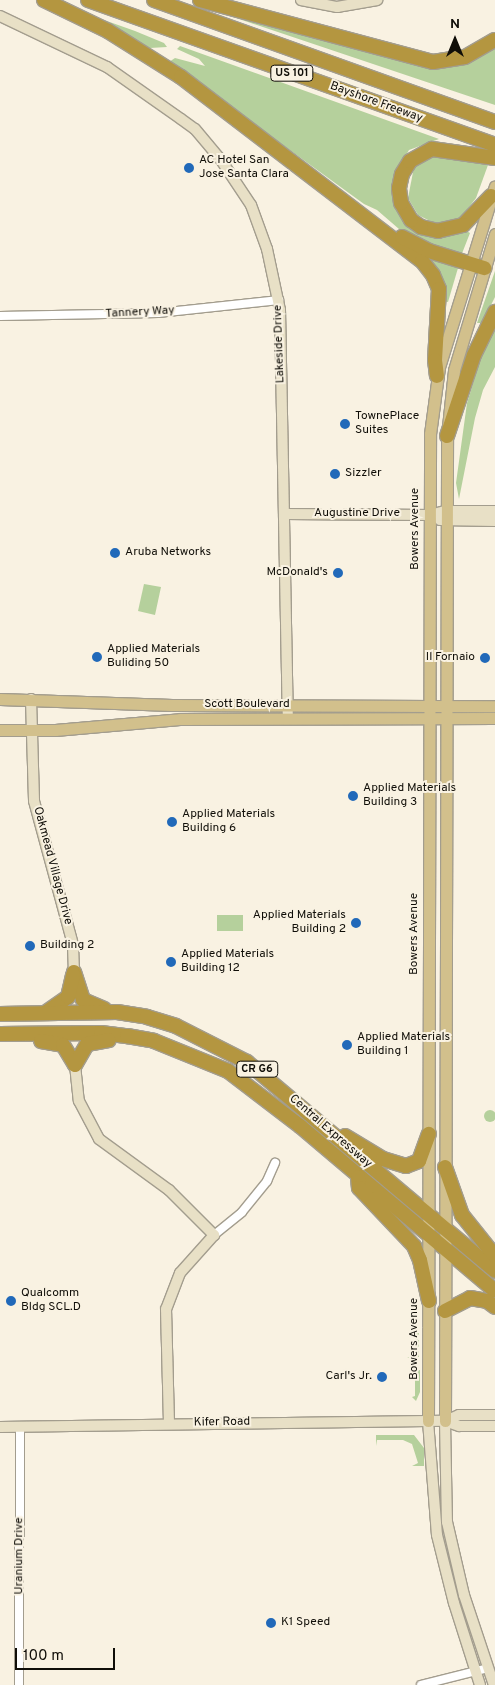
<!DOCTYPE html>
<html>
<head>
<meta charset="utf-8">
<style>
	body { margin:0 }
	#map { position:relative; width:495px; height:1685px; overflow:hidden; background:#f9f2e2; font-family:Overpass,sans-serif }
	div>[style] { position:absolute }
	.green>* { inset:0; background:#b5d09c }
	.round { border-radius:50% }
	.roads { filter:drop-shadow(1px 0 #a39d8e) drop-shadow(-1px 0 #a39d8e) drop-shadow(0 1px #a39d8e) drop-shadow(0 -1px #a39d8e) }
	.street>* { height:8px; margin:-4px; padding:0 4px; transform-origin:4px; border-radius:4px; background:#fff }
	.secondary>* { height:10px; margin:-5px; padding:0 5px; transform-origin:5px; border-radius:5px; background:#e8e0c6 }
	.primary>* { height:11px; margin:-5.5px; padding:0 5.5px; transform-origin:5.5px; border-radius:5.5px; background:#d2c08c }
	.highway>* { height:14px; margin:-7px; padding:0 7px; transform-origin:7px; border-radius:7px; background:#b49640 }
	.dots>* { width:14px; height:14px; translate:-50% -50%; box-sizing:border-box; border:2px solid #f9f2e2; border-radius:50% }
	span { translate:-50% -50%; white-space:nowrap; text-align:center; line-height:1.15; -webkit-text-stroke:4px #f9f2e2; paint-order:stroke }
	.shield-label span { padding:1px 4px; background:#f9f2e2; border:1px solid; border-radius:4px; -webkit-text-stroke-width:0 }
	.shield-label { font-size:11px; color:#100e08; font-weight:700 }
	.street-label { font-size:12px; color:#100e08 }
	.poi-label { font-size:12px; color:#100e08 }
	.left { translate:0 -50%; text-align:left }
	.right { translate:-100% -50%; text-align:right }
	.north { position:absolute; left:430px; top:15px; width:50px; height:50px; -webkit-text-stroke:4px #f9f2e2; paint-order:stroke; rotate:0deg; font-size:14px; font-weight:700; line-height:20px; text-align:center; color:#100e08 }
	.north::after { content:''; display:block; margin:auto; width:18px; height:22px; background:#100e08; clip-path:polygon(50% 0,100% 100%,50% 72%,0 100%) }
	.scale { position:absolute; left:15px; top:1648px; width:100px; height:22px; box-sizing:border-box; border:2px solid #100e08; border-top:0; padding-left:6px; font-size:15px; line-height:18px; white-space:nowrap; color:#100e08; -webkit-text-stroke:4px #f9f2e2; paint-order:stroke }
</style>
</head>
<body>
<div id="map">
	<div class="green">
		<i style="clip-path:polygon(234px 13px,417px 65px,495px 46px,495px 105px,233px 17px)"></i>
		<i style="clip-path:polygon(90px 15px,135px 31px,164px 43px,167px 47px,150px 48px)"></i>
		<i style="clip-path:polygon(180px 46px,439px 139px,409px 150px,394px 176px,393px 197px,400px 216px,418px 232px,446px 236px,465px 230px,470px 233px,461px 256px,428px 244px,399px 229px,377px 210px,364px 204px,169px 62px,175px 58px,205px 66px,199px 59px,177px 49px)"></i>
		<i style="clip-path:polygon(437px 154px,488px 165px,476px 198px,460px 219px,438px 225px,418px 215px,408px 198px,414px 167px)"></i>
		<i style="clip-path:polygon(434px 260px,458px 268px,448px 302px,442px 301px,431px 263px)"></i>
		<i style="clip-path:polygon(495px 271px,495px 297px,482px 323px,477px 323px)"></i>
		<i style="clip-path:polygon(495px 326px,495px 367px,483px 390px,475px 418px,459px 499px,456px 483px,467px 403px,482px 354px)"></i>
		<i style="clip-path:polygon(144px 584px,161px 587px,155px 615px,138px 611px)"></i>
		<i style="clip-path:polygon(217px 915px,243px 915px,243px 931px,217px 931px)"></i>
		<i class="round" style="left:484px;top:1110px;width:12px;height:12px"></i>
		<i style="clip-path:polygon(419px 1332px,419px 1357px,407px 1358px,415px 1355px,415px 1333px,409px 1333px)"></i>
		<i style="clip-path:polygon(420px 1370px,420px 1392px,416px 1401px,412px 1397px,415px 1396px,415px 1372px,409px 1371px)"></i>
		<i style="clip-path:polygon(376px 1435px,414px 1435px,424px 1448px,424px 1466px,412px 1466px,418px 1463px,412px 1444px,403px 1440px,377px 1440px,376px 1446px)"></i>
	</div>
	<div class="roads">
		<div class="street">
			<i style="left:0;top:316px;width:158px;rotate:-1.1deg"></i>
			<i style="left:158px;top:313px;width:122px;rotate:-6.1deg"></i>
			<i style="left:214px;top:1235px;width:36px;rotate:-39deg"></i>
			<i style="left:242px;top:1212px;width:40px;rotate:-51deg"></i>
			<i style="left:267px;top:1181px;width:20px;rotate:-66deg"></i>
			<i style="left:19px;top:1685px;width:258px;rotate:-89.8deg"></i>
			<i style="left:421px;top:1685px;width:69px;rotate:-14.2deg"></i>
		</div>
		<div class="secondary">
			<i style="left:301px;top:0;width:37px;rotate:11deg"></i>
			<i style="left:337px;top:7px;width:41px;rotate:-9.9deg"></i>
			<i style="left:0;top:16px;width:119px;rotate:25.5deg"></i>
			<i style="left:107px;top:67px;width:90px;rotate:35.1deg"></i>
			<i style="left:181px;top:119px;width:17px;rotate:36deg"></i>
			<i style="left:195px;top:129px;width:40px;rotate:50deg"></i>
			<i style="left:221px;top:160px;width:54px;rotate:56.3deg"></i>
			<i style="left:251px;top:205px;width:47px;rotate:70deg"></i>
			<i style="left:267px;top:249px;width:62px;rotate:78deg"></i>
			<i style="left:280px;top:310px;width:408px;rotate:88.9deg"></i>
			<i style="left:285px;top:514px;width:145px;rotate:0.4deg"></i>
			<i style="left:430px;top:515px;width:16px;rotate:-15deg"></i>
			<i style="left:445px;top:511px;width:50px"></i>
			<i style="left:440px;top:520px;width:55px;rotate:1deg"></i>
			<i style="left:31px;top:699px;width:102px;rotate:88.3deg"></i>
			<i style="left:34px;top:801px;width:149px;rotate:74.8deg"></i>
			<i style="left:73px;top:945px;width:27px;rotate:88deg"></i>
			<i style="left:75px;top:1065px;width:36px;rotate:84deg"></i>
			<i style="left:79px;top:1101px;width:43px;rotate:62.2deg"></i>
			<i style="left:99px;top:1139px;width:87px;rotate:36.1deg"></i>
			<i style="left:169px;top:1190px;width:64px;rotate:45deg"></i>
			<i style="left:214px;top:1235px;width:51px;rotate:131.8deg"></i>
			<i style="left:180px;top:1273px;width:39px;rotate:111deg"></i>
			<i style="left:166px;top:1309px;width:115px;rotate:88.5deg"></i>
			<i style="left:428px;top:1421px;width:114px;rotate:85.5deg"></i>
			<i style="left:437px;top:1535px;width:70px;rotate:76deg"></i>
			<i style="left:454px;top:1603px;width:86px;rotate:72.4deg"></i>
			<i style="left:445px;top:1421px;width:101px;rotate:88.9deg"></i>
			<i style="left:447px;top:1522px;width:75px;rotate:76.9deg"></i>
			<i style="left:464px;top:1595px;width:95px;rotate:71.6deg"></i>
			<i style="left:445px;top:1421px;width:15px;rotate:20deg"></i>
			<i style="left:459px;top:1426px;width:36px"></i>
			<i style="left:0;top:1427px;width:445px;rotate:-0.8deg"></i>
			<i style="left:445px;top:1421px;width:15px;rotate:-23deg"></i>
			<i style="left:459px;top:1415px;width:36px"></i>
		</div>
		<div class="primary">
			<i style="left:0;top:699px;width:172px;rotate:2deg"></i>
			<i style="left:172px;top:705px;width:323px;rotate:0.2deg"></i>
			<i style="left:0;top:730px;width:55px"></i>
			<i style="left:55px;top:730px;width:125px;rotate:-5deg"></i>
			<i style="left:180px;top:719px;width:315px;rotate:-0.2deg"></i>
			<i style="left:428px;top:1421px;width:987px;rotate:-89.88deg"></i>
			<i style="left:430px;top:434px;width:68px;rotate:-82.3deg"></i>
			<i style="left:439px;top:367px;width:189px;rotate:-72.8deg"></i>
			<i style="left:445px;top:1421px;width:985px;rotate:-89.88deg"></i>
			<i style="left:447px;top:436px;width:66px;rotate:-83.9deg"></i>
			<i style="left:454px;top:370px;width:142px;rotate:-73.2deg"></i>
		</div>
		<div class="highway">
			<i style="left:44px;top:0;width:71px;rotate:25.8deg"></i>
			<i style="left:108px;top:31px;width:86px;rotate:32.2deg"></i>
			<i style="left:181px;top:77px;width:303px;rotate:37.4deg"></i>
			<i style="left:422px;top:261px;width:18px;rotate:52deg"></i>
			<i style="left:433px;top:275px;width:15px;rotate:67deg"></i>
			<i style="left:439px;top:289px;width:71px;rotate:93.2deg"></i>
			<i style="left:435px;top:360px;width:16px;rotate:83deg"></i>
			<i style="left:88px;top:0;width:432px;rotate:19.6deg"></i>
			<i style="left:154px;top:0;width:362px;rotate:19.7deg"></i>
			<i style="left:200px;top:0;width:241px;rotate:14.9deg"></i>
			<i style="left:433px;top:62px;width:32px;rotate:-9deg"></i>
			<i style="left:465px;top:57px;width:34px;rotate:-30deg"></i>
			<i style="left:491px;top:196px;width:40px;rotate:134deg"></i>
			<i style="left:463px;top:225px;width:26px;rotate:167deg"></i>
			<i style="left:438px;top:231px;width:17px;rotate:-167deg"></i>
			<i style="left:421px;top:227px;width:12px;rotate:-145deg"></i>
			<i style="left:411px;top:220px;width:20px;rotate:-120deg"></i>
			<i style="left:401px;top:203px;width:15px;rotate:-98deg"></i>
			<i style="left:399px;top:188px;width:14px;rotate:-78deg"></i>
			<i style="left:402px;top:174px;width:15px;rotate:-58deg"></i>
			<i style="left:410px;top:161px;width:25px;rotate:-29deg"></i>
			<i style="left:432px;top:149px;width:64px;rotate:8.1deg"></i>
			<i style="left:402px;top:237px;width:30px;rotate:27deg"></i>
			<i style="left:429px;top:251px;width:58px;rotate:17.2deg"></i>
			<i style="left:447px;top:436px;width:85px;rotate:-71.6deg"></i>
			<i style="left:474px;top:355px;width:48px;rotate:-64deg"></i>
			<i style="left:74px;top:972px;width:29px;rotate:72deg"></i>
			<i style="left:83px;top:1000px;width:23px;rotate:23deg"></i>
			<i style="left:45px;top:1013px;width:28px;rotate:-35deg"></i>
			<i style="left:68px;top:997px;width:23px;rotate:-77deg"></i>
			<i style="left:0;top:1014px;width:117px;rotate:-1deg"></i>
			<i style="left:117px;top:1012px;width:30px;rotate:9deg"></i>
			<i style="left:147px;top:1017px;width:30px;rotate:17deg"></i>
			<i style="left:176px;top:1026px;width:80px;rotate:26.9deg"></i>
			<i style="left:247px;top:1062px;width:324px;rotate:40.1deg"></i>
			<i style="left:0;top:1034px;width:101px;rotate:-0.6deg"></i>
			<i style="left:101px;top:1033px;width:26px;rotate:7deg"></i>
			<i style="left:127px;top:1036px;width:27px;rotate:10deg"></i>
			<i style="left:154px;top:1041px;width:80px;rotate:22.1deg"></i>
			<i style="left:228px;top:1071px;width:91px;rotate:37.4deg"></i>
			<i style="left:300px;top:1126px;width:255px;rotate:40.2deg"></i>
			<i style="left:41px;top:1041px;width:22px;rotate:10deg"></i>
			<i style="left:63px;top:1045px;width:23px;rotate:59deg"></i>
			<i style="left:75px;top:1065px;width:24px;rotate:-60deg"></i>
			<i style="left:87px;top:1044px;width:22px;rotate:-10deg"></i>
			<i style="left:345px;top:1136px;width:44px;rotate:31.2deg"></i>
			<i style="left:383px;top:1159px;width:24px;rotate:17deg"></i>
			<i style="left:406px;top:1166px;width:14px;rotate:-21deg"></i>
			<i style="left:419px;top:1161px;width:29px;rotate:-70deg"></i>
			<i style="left:445px;top:1167px;width:51px;rotate:70.5deg"></i>
			<i style="left:462px;top:1215px;width:53px;rotate:51.2deg"></i>
			<i style="left:358px;top:1177px;width:11px;rotate:85deg"></i>
			<i style="left:359px;top:1188px;width:80px;rotate:46.5deg"></i>
			<i style="left:414px;top:1246px;width:15px;rotate:67deg"></i>
			<i style="left:420px;top:1260px;width:42px;rotate:77.6deg"></i>
			<i style="left:445px;top:1311px;width:28px;rotate:-27deg"></i>
			<i style="left:470px;top:1298px;width:17px;rotate:10deg"></i>
			<i style="left:487px;top:1301px;width:10px;rotate:37deg"></i>
		</div>
	</div>
	<div class="dots">
		<i style="left:189px;top:168px;background:#2169b9"></i>
		<i style="left:345px;top:424px;background:#2169b9"></i>
		<i style="left:335px;top:474px;background:#2169b9"></i>
		<i style="left:115px;top:553px;background:#2169b9"></i>
		<i style="left:338px;top:573px;background:#2169b9"></i>
		<i style="left:97px;top:657px;background:#2169b9"></i>
		<i style="left:485px;top:658px;background:#2169b9"></i>
		<i style="left:353px;top:796px;background:#2169b9"></i>
		<i style="left:172px;top:822px;background:#2169b9"></i>
		<i style="left:356px;top:923px;background:#2169b9"></i>
		<i style="left:30px;top:946px;background:#2169b9"></i>
		<i style="left:171px;top:962px;background:#2169b9"></i>
		<i style="left:347px;top:1045px;background:#2169b9"></i>
		<i style="left:11px;top:1301px;background:#2169b9"></i>
		<i style="left:382px;top:1377px;background:#2169b9"></i>
		<i style="left:271px;top:1623px;background:#2169b9"></i>
	</div>
	<div class="shield-label">
		<span style="left:292px;top:73px">US 101</span>
		<span style="left:257px;top:1069px">CR G6</span>
	</div>
	<div class="street-label">
		<span style="left:376px;top:103px;rotate:20deg">Bayshore Freeway</span>
		<span style="left:140px;top:313px;rotate:-3deg">Tannery Way</span>
		<span style="left:280px;top:344px;rotate:-92deg">Lakeside Drive</span>
		<span style="left:357px;top:514px">Augustine Drive</span>
		<span style="left:416px;top:529px;rotate:-90deg">Bowers Avenue</span>
		<span style="left:247px;top:705px">Scott Boulevard</span>
		<span style="left:52px;top:866px;rotate:75deg">Oakmead Village Drive</span>
		<span style="left:415px;top:934px;rotate:-90deg">Bowers Avenue</span>
		<span style="left:330px;top:1132px;rotate:41deg">Central Expressway</span>
		<span style="left:415px;top:1339px;rotate:-90deg">Bowers Avenue</span>
		<span style="left:222px;top:1423px;rotate:-1deg">Kifer Road</span>
		<span style="left:20px;top:1556px;rotate:-90deg">Uranium Drive</span>
	</div>
	<div class="poi-label">
		<span class="left" style="left:199px;top:168px">AC Hotel San<br>Jose Santa Clara</span>
		<span class="left" style="left:355px;top:424px">TownePlace<br>Suites</span>
		<span class="left" style="left:345px;top:474px">Sizzler</span>
		<span class="left" style="left:125px;top:553px">Aruba Networks</span>
		<span class="right" style="left:328px;top:573px">McDonald's</span>
		<span class="left" style="left:107px;top:657px">Applied Materials<br>Buliding 50</span>
		<span class="right" style="left:475px;top:658px">Il Fornaio</span>
		<span class="left" style="left:363px;top:796px">Applied Materials<br>Building 3</span>
		<span class="left" style="left:182px;top:822px">Applied Materials<br>Building 6</span>
		<span class="right" style="left:346px;top:923px">Applied Materials<br>Building 2</span>
		<span class="left" style="left:40px;top:946px">Building 2</span>
		<span class="left" style="left:181px;top:962px">Applied Materials<br>Building 12</span>
		<span class="left" style="left:357px;top:1045px">Applied Materials<br>Building 1</span>
		<span class="left" style="left:21px;top:1301px">Qualcomm<br>Bldg SCL.D</span>
		<span class="right" style="left:372px;top:1377px">Carl's Jr.</span>
		<span class="left" style="left:281px;top:1623px">K1 Speed</span>
	</div>
	<div class="north">N</div>
	<div class="scale">100 m</div>
</div>
</body>
</html>
